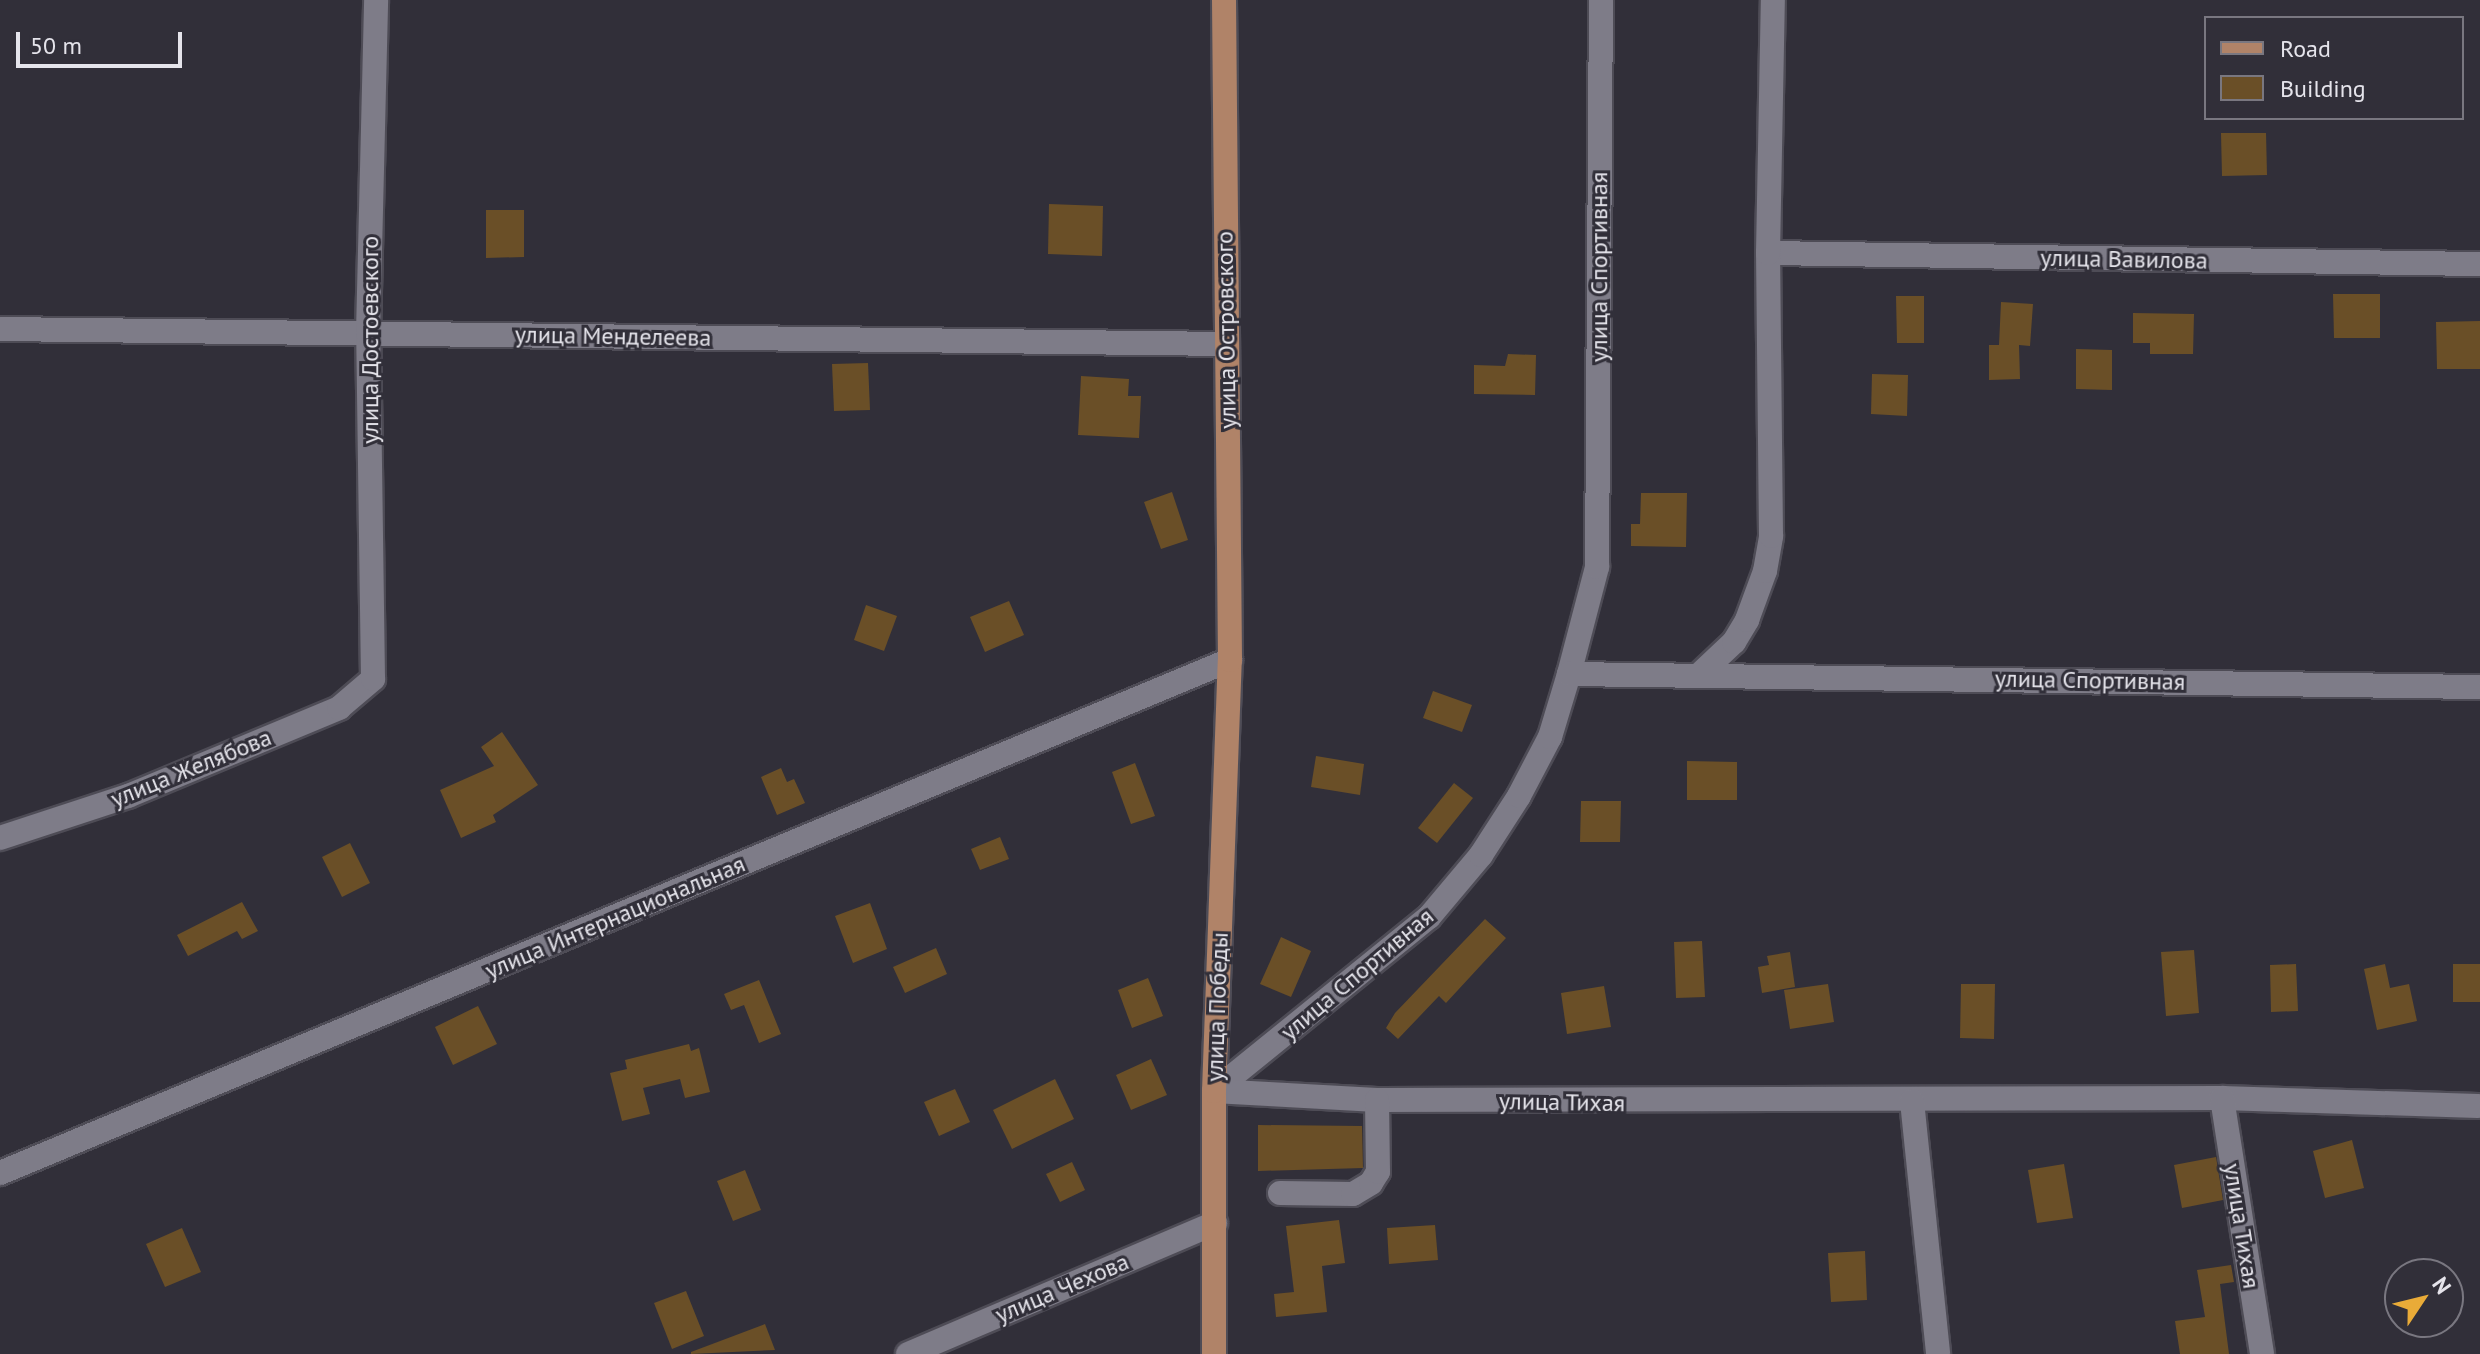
<!DOCTYPE html>
<html>
<head>
<meta charset="utf-8">
<style>
	body { margin:0 }
	#map { position:relative; width:2480px; height:1354px; overflow:hidden; background:#312f39; font-family:"PT Sans",sans-serif }
	div>[style] { position:absolute }
	.building>* { inset:0; background:#6a4f27 }
	.roads { filter:drop-shadow(2px 0 #4e4c56) drop-shadow(-2px 0 #4e4c56) drop-shadow(0 2px #4e4c56) drop-shadow(0 -2px #4e4c56) }
	.minor>* { height:24px; margin:-12px; padding:0 12px; transform-origin:12px; border-radius:12px; background:#7e7c88 }
	.major>* { height:24px; margin:-12px; padding:0 12px; transform-origin:12px; border-radius:12px; background:#b08368 }
	span { translate:-50% -50%; white-space:nowrap; text-align:center; line-height:1.15; -webkit-text-stroke:6px #312f39; paint-order:stroke }
	.street-label { font-size:24px; color:#e5e4eb }
	.legend { position:absolute; left:2204px; top:16px; width:260px; height:104px; box-sizing:border-box; background:#312f39; border:2px solid #797780; margin:0; padding:10px 14px; list-style:none; font-size:24px; color:#e5e4eb }
	.legend li { display:flex; align-items:center; gap:16px; height:40px }
	.legend b { width:40px; border:2px solid #797780 }
	.north { position:absolute; left:2384px; top:1258px; width:80px; height:80px; box-sizing:border-box; background:#312f39; border:2px solid #797780; border-radius:50%; rotate:55deg; font-size:22px; font-weight:700; line-height:32px; text-align:center; color:#e5e4eb }
	.north::after { content:''; display:block; margin:auto; width:28px; height:36px; background:#e9ab38; clip-path:polygon(50% 0,100% 100%,50% 72%,0 100%) }
	.scale { position:absolute; left:16px; top:32px; width:166px; height:36px; box-sizing:border-box; border:4px solid #e5e4eb; border-top:0; padding-left:10px; font-size:24px; line-height:28px; white-space:nowrap; color:#e5e4eb; -webkit-text-stroke:6px #312f39; paint-order:stroke }
</style>
</head>
<body>
<div id="map">
	<div class="building">
		<i style="clip-path:polygon(2221px 133px,2266px 133px,2267px 175px,2222px 176px)"></i>
		<i style="clip-path:polygon(1049px 204px,1103px 206px,1102px 256px,1048px 254px)"></i>
		<i style="clip-path:polygon(486px 210px,524px 210px,524px 257px,486px 258px)"></i>
		<i style="clip-path:polygon(2333px 294px,2380px 294px,2380px 338px,2334px 338px)"></i>
		<i style="clip-path:polygon(1896px 296px,1924px 296px,1924px 343px,1897px 343px)"></i>
		<i style="clip-path:polygon(2001px 302px,2033px 304px,2030px 346px,2019px 345px,2020px 379px,1989px 380px,1989px 345px,1999px 345px)"></i>
		<i style="clip-path:polygon(2133px 313px,2194px 314px,2193px 354px,2150px 354px,2150px 343px,2133px 343px)"></i>
		<i style="clip-path:polygon(2480px 321px,2480px 369px,2437px 369px,2436px 322px)"></i>
		<i style="clip-path:polygon(2076px 349px,2112px 350px,2112px 390px,2076px 389px)"></i>
		<i style="clip-path:polygon(1508px 354px,1536px 355px,1535px 395px,1474px 394px,1474px 365px,1505px 366px)"></i>
		<i style="clip-path:polygon(868px 363px,870px 410px,834px 411px,832px 364px)"></i>
		<i style="clip-path:polygon(1872px 374px,1908px 375px,1907px 416px,1871px 414px)"></i>
		<i style="clip-path:polygon(1081px 376px,1129px 379px,1128px 396px,1141px 396px,1139px 438px,1078px 435px)"></i>
		<i style="clip-path:polygon(1172px 492px,1188px 540px,1161px 549px,1144px 502px)"></i>
		<i style="clip-path:polygon(1641px 493px,1687px 493px,1686px 547px,1631px 546px,1631px 524px,1640px 524px)"></i>
		<i style="clip-path:polygon(1009px 601px,1024px 635px,985px 652px,970px 617px)"></i>
		<i style="clip-path:polygon(866px 605px,897px 616px,884px 651px,854px 640px)"></i>
		<i style="clip-path:polygon(1433px 691px,1472px 705px,1462px 732px,1423px 718px)"></i>
		<i style="clip-path:polygon(502px 732px,538px 785px,493px 815px,496px 822px,461px 838px,440px 790px,494px 766px,481px 747px)"></i>
		<i style="clip-path:polygon(1316px 756px,1364px 764px,1360px 795px,1311px 787px)"></i>
		<i style="clip-path:polygon(1687px 761px,1737px 762px,1737px 800px,1687px 800px)"></i>
		<i style="clip-path:polygon(1135px 763px,1155px 816px,1131px 824px,1112px 772px)"></i>
		<i style="clip-path:polygon(781px 768px,787px 782px,794px 779px,805px 803px,777px 815px,761px 777px)"></i>
		<i style="clip-path:polygon(1454px 783px,1473px 798px,1437px 843px,1418px 828px)"></i>
		<i style="clip-path:polygon(1581px 801px,1621px 801px,1620px 842px,1580px 842px)"></i>
		<i style="clip-path:polygon(1000px 837px,1009px 859px,980px 870px,971px 849px)"></i>
		<i style="clip-path:polygon(350px 843px,370px 883px,342px 897px,322px 857px)"></i>
		<i style="clip-path:polygon(242px 902px,258px 931px,242px 939px,237px 931px,188px 956px,177px 935px)"></i>
		<i style="clip-path:polygon(870px 903px,887px 949px,853px 963px,835px 916px)"></i>
		<i style="clip-path:polygon(1485px 919px,1506px 938px,1446px 1003px,1439px 996px,1398px 1039px,1386px 1028px,1395px 1013px)"></i>
		<i style="clip-path:polygon(1281px 937px,1311px 951px,1291px 997px,1260px 984px)"></i>
		<i style="clip-path:polygon(1702px 941px,1705px 997px,1676px 998px,1674px 942px)"></i>
		<i style="clip-path:polygon(936px 948px,947px 974px,905px 993px,893px 967px)"></i>
		<i style="clip-path:polygon(2194px 950px,2199px 1013px,2166px 1016px,2161px 952px)"></i>
		<i style="clip-path:polygon(1790px 952px,1795px 987px,1762px 993px,1758px 967px,1769px 965px,1767px 956px)"></i>
		<i style="clip-path:polygon(2296px 964px,2298px 1011px,2271px 1012px,2270px 965px)"></i>
		<i style="clip-path:polygon(2385px 964px,2390px 988px,2409px 984px,2417px 1021px,2377px 1030px,2364px 969px)"></i>
		<i style="clip-path:polygon(2453px 964px,2480px 964px,2480px 1002px,2453px 1002px)"></i>
		<i style="clip-path:polygon(1148px 978px,1163px 1016px,1132px 1028px,1118px 990px)"></i>
		<i style="clip-path:polygon(759px 980px,781px 1034px,759px 1043px,744px 1005px,731px 1010px,724px 994px)"></i>
		<i style="clip-path:polygon(1828px 984px,1834px 1022px,1790px 1029px,1784px 990px)"></i>
		<i style="clip-path:polygon(1961px 984px,1995px 984px,1994px 1039px,1960px 1038px)"></i>
		<i style="clip-path:polygon(1604px 986px,1611px 1027px,1567px 1034px,1561px 993px)"></i>
		<i style="clip-path:polygon(478px 1006px,497px 1044px,453px 1065px,435px 1027px)"></i>
		<i style="clip-path:polygon(689px 1044px,691px 1051px,699px 1048px,710px 1092px,685px 1098px,680px 1079px,643px 1088px,650px 1114px,622px 1121px,610px 1073px,627px 1069px,625px 1060px)"></i>
		<i style="clip-path:polygon(1151px 1059px,1167px 1095px,1131px 1110px,1116px 1075px)"></i>
		<i style="clip-path:polygon(1055px 1079px,1074px 1119px,1012px 1149px,993px 1110px)"></i>
		<i style="clip-path:polygon(955px 1089px,970px 1122px,939px 1136px,924px 1102px)"></i>
		<i style="clip-path:polygon(1258px 1125px,1362px 1126px,1363px 1168px,1258px 1171px)"></i>
		<i style="clip-path:polygon(2352px 1140px,2364px 1188px,2325px 1198px,2313px 1151px)"></i>
		<i style="clip-path:polygon(2216px 1157px,2223px 1200px,2182px 1208px,2174px 1165px)"></i>
		<i style="clip-path:polygon(1072px 1162px,1085px 1190px,1060px 1202px,1046px 1174px)"></i>
		<i style="clip-path:polygon(2064px 1164px,2073px 1218px,2037px 1223px,2028px 1170px)"></i>
		<i style="clip-path:polygon(745px 1170px,761px 1210px,733px 1221px,717px 1181px)"></i>
		<i style="clip-path:polygon(1339px 1220px,1345px 1263px,1322px 1266px,1327px 1312px,1276px 1317px,1274px 1294px,1294px 1292px,1286px 1226px)"></i>
		<i style="clip-path:polygon(1435px 1225px,1438px 1260px,1389px 1264px,1387px 1228px)"></i>
		<i style="clip-path:polygon(182px 1228px,201px 1272px,165px 1287px,146px 1244px)"></i>
		<i style="clip-path:polygon(1865px 1251px,1867px 1300px,1831px 1302px,1828px 1253px)"></i>
		<i style="clip-path:polygon(2231px 1265px,2234px 1282px,2220px 1284px,2229px 1354px,2180px 1354px,2175px 1321px,2205px 1317px,2197px 1270px)"></i>
		<i style="clip-path:polygon(686px 1291px,704px 1336px,672px 1349px,654px 1303px)"></i>
		<i style="clip-path:polygon(765px 1324px,775px 1350px,691px 1354px,691px 1352px)"></i>
	</div>
	<div class="roads">
		<div class="minor">
			<i style="left:1768px;top:253px;width:712px;rotate:0.89deg"></i>
			<i style="left:0;top:329px;width:1226px;rotate:0.7deg"></i>
			<i style="left:1569px;top:674px;width:111px;rotate:-75.3deg"></i>
			<i style="left:1597px;top:567px;width:567px;rotate:-89.6deg"></i>
			<i style="left:1700px;top:674px;width:47px;rotate:-43.3deg"></i>
			<i style="left:1734px;top:642px;width:26px;rotate:-59deg"></i>
			<i style="left:1747px;top:620px;width:52px;rotate:-69.8deg"></i>
			<i style="left:1765px;top:571px;width:36px;rotate:-80deg"></i>
			<i style="left:1771px;top:536px;width:283px;rotate:-90.6deg"></i>
			<i style="left:1768px;top:253px;width:253px;rotate:-88.9deg"></i>
			<i style="left:0;top:838px;width:135px;rotate:-18.2deg"></i>
			<i style="left:128px;top:796px;width:229px;rotate:-22.6deg"></i>
			<i style="left:339px;top:708px;width:45px;rotate:-40.5deg"></i>
			<i style="left:373px;top:679px;width:346px;rotate:-90.8deg"></i>
			<i style="left:368px;top:333px;width:333px;rotate:-88.6deg"></i>
			<i style="left:1214px;top:1091px;width:277px;rotate:-39deg"></i>
			<i style="left:1429px;top:917px;width:81px;rotate:-50deg"></i>
			<i style="left:1481px;top:855px;width:70px;rotate:-57.2deg"></i>
			<i style="left:1519px;top:796px;width:67px;rotate:-62.3deg"></i>
			<i style="left:1550px;top:737px;width:66px;rotate:-73.2deg"></i>
			<i style="left:1569px;top:674px;width:911px;rotate:0.82deg"></i>
			<i style="left:1214px;top:1091px;width:163px;rotate:3.2deg"></i>
			<i style="left:1377px;top:1100px;width:845px;rotate:-0.14deg"></i>
			<i style="left:2222px;top:1098px;width:256px;rotate:1.8deg"></i>
			<i style="left:2222px;top:1098px;width:259px;rotate:81.1deg"></i>
			<i style="left:1912px;top:1101px;width:254px;rotate:84.1deg"></i>
			<i style="left:0;top:1173px;width:1333px;rotate:-22.64deg"></i>
			<i style="left:1280px;top:1193px;width:73px;rotate:0.8deg"></i>
			<i style="left:1353px;top:1194px;width:21px;rotate:-31deg"></i>
			<i style="left:1371px;top:1183px;width:13px;rotate:-58deg"></i>
			<i style="left:1378px;top:1172px;width:72px;rotate:-90.8deg"></i>
			<i style="left:908px;top:1354px;width:334px;rotate:-23.1deg"></i>
		</div>
		<div class="major">
			<i style="left:1214px;top:1354px;width:263px;rotate:-90deg"></i>
			<i style="left:1214px;top:1091px;width:431px;rotate:-87.9deg"></i>
			<i style="left:1230px;top:660px;width:660px;rotate:-90.52deg"></i>
		</div>
	</div>
	<div class="street-label">
		<span style="left:2124px;top:259px;rotate:1deg">улица Вавилова</span>
		<span style="left:1599px;top:267px;rotate:-90deg">улица Спортивная</span>
		<span style="left:1226px;top:330px;rotate:-91deg">улица Островского</span>
		<span style="left:613px;top:336px;rotate:1deg">улица Менделеева</span>
		<span style="left:370px;top:340px;rotate:-90deg">улица Достоевского</span>
		<span style="left:2090px;top:680px;rotate:1deg">улица Спортивная</span>
		<span style="left:191px;top:768px;rotate:-22deg">улица Желябова</span>
		<span style="left:615px;top:917px;rotate:-23deg">улица Интернациональная</span>
		<span style="left:1357px;top:974px;rotate:-40deg">улица Спортивная</span>
		<span style="left:1217px;top:1007px;rotate:-88deg">улица Победы</span>
		<span style="left:1562px;top:1102px;rotate:1deg">улица Тихая</span>
		<span style="left:2242px;top:1226px;rotate:81deg">улица Тихая</span>
		<span style="left:1062px;top:1288px;rotate:-23deg">улица Чехова</span>
	</div>
	<ul class="legend">
	<li><b style="height:10px;background:#b08368"></b>Road</li>
	<li><b style="height:22px;background:#6a4f27"></b>Building</li>
	</ul>
	<div class="north">N</div>
	<div class="scale">50 m</div>
</div>
</body>
</html>
